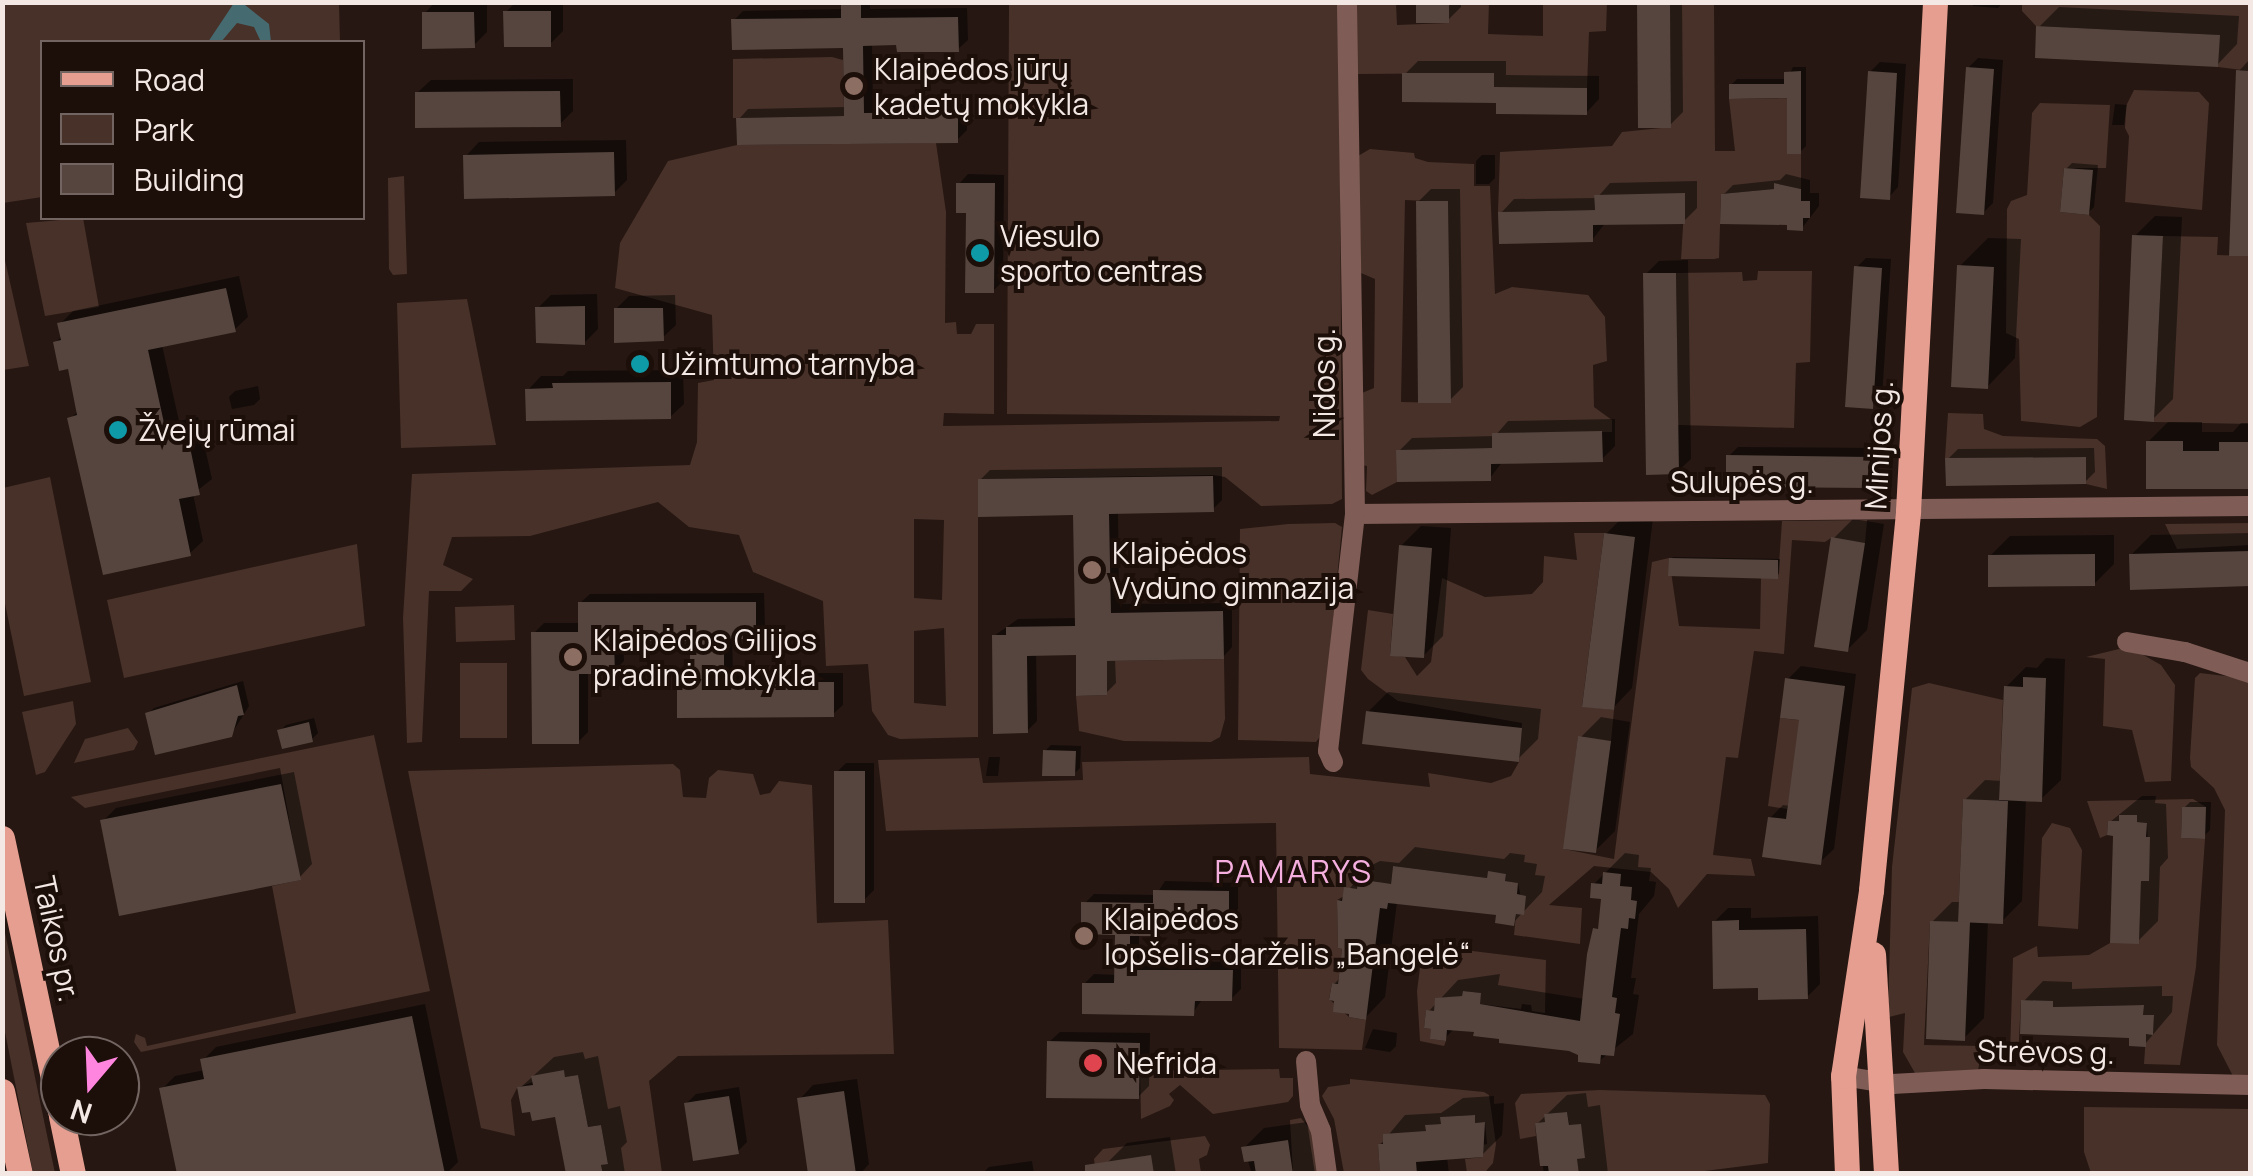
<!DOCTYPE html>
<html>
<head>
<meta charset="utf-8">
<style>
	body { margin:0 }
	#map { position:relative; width:2253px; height:1176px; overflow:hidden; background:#261712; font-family:Manrope,sans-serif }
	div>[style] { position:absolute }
	.green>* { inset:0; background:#483129 }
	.water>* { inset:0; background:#456b71 }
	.shadow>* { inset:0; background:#0007 }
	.building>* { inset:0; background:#55453e }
	.street>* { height:20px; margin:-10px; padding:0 10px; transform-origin:10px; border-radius:10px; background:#7f5d56 }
	.primary>* { height:25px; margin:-12.5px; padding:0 12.5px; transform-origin:12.5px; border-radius:12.5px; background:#e59e90 }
	.dots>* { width:28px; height:28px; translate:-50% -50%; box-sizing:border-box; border:5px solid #1c0e09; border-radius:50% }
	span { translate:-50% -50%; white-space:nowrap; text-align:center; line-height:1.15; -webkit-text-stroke:8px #1c0e09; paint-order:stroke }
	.poi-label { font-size:30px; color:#f3e8e4 }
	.left { translate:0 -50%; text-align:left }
	.street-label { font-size:30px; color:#f3e8e4 }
	.neighbourhood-label { font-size:32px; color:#f4afde; letter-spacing:2.5px }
	.frame { position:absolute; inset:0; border:5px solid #f3e8e4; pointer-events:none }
	.legend { position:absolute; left:40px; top:40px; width:325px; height:180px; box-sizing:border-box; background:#1c0e09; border:2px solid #726561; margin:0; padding:12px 18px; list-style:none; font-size:30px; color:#f3e8e4 }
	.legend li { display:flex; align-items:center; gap:20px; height:50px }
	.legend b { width:50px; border:2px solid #726561 }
	.north { position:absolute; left:40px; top:1036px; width:100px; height:100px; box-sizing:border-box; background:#1c0e09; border:2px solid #726561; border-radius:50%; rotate:199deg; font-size:28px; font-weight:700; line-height:40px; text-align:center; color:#f3e8e4 }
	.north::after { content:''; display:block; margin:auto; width:35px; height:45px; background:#ff85de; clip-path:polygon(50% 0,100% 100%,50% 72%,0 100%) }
</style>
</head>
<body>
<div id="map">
	<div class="green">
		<i style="clip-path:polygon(3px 3px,339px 3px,340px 42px,42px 42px,42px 197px,3px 203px)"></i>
		<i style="clip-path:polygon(evenodd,1009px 3px,1339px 3px,1342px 499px,1332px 504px,1261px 506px,1225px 477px,1213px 475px,978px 479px,978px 737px,900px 739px,888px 735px,872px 711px,868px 664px,826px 666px,823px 601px,753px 572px,739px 535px,689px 527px,658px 502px,530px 536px,452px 537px,443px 565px,473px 579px,461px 591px,429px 591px,422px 742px,407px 743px,403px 618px,412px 474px,690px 465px,697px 442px,698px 383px,714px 380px,712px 315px,615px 288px,620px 243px,668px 161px,737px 145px,936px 143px,946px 212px,945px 323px,956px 322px,957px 334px,971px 334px,976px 324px,994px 324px,994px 414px,944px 413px,943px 426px,1279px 421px,1280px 416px,1007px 414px,1009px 3px,914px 519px,944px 520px,942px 600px,914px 598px,914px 519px,1009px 3px,944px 628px,946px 706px,914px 703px,914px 631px,944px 628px)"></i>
		<i style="clip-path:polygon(1357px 3px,1396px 3px,1397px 25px,1448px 23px,1449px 3px,1489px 3px,1488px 34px,1543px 36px,1543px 3px,1607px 3px,1606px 31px,1589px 32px,1587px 88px,1494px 87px,1493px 73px,1357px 74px)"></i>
		<i style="clip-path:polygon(1670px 3px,1714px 3px,1715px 151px,1735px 151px,1729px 99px,1801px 98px,1800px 112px,1787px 113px,1787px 154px,1801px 154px,1801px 189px,1774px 183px,1774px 189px,1721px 194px,1719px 258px,1714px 259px,1681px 259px,1685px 194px,1594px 196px,1595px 210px,1498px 212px,1500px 152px,1612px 146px,1622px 132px,1671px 127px)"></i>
		<i style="clip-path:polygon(2022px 3px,2250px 3px,2250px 71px,2218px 67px,2219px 35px,2036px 26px,2022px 11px)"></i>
		<i style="clip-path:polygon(832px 57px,843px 60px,844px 116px,733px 118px,733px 59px)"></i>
		<i style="clip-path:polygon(2134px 90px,2199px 92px,2209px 103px,2202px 210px,2125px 202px,2129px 136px,2125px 128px,2126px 106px)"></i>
		<i style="clip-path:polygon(2040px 103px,2110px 105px,2106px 168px,2064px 168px,2060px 212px,2089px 215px,2100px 226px,2097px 417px,2080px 427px,2021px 421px,2019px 339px,2006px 333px,2007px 209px,2011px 201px,2027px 195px,2032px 113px)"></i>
		<i style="clip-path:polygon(evenodd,1370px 149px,1414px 153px,1415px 158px,1428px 162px,1474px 164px,1474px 186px,1490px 186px,1495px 294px,1512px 287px,1588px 295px,1605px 317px,1607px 361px,1593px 365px,1594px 407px,1612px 420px,1612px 432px,1493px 433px,1492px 448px,1397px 450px,1397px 482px,1372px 495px,1366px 491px,1367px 466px,1361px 465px,1362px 393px,1374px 388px,1375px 279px,1361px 273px,1358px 156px,1370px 149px,1405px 200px,1448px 202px,1450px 403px,1401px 402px,1405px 200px)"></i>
		<i style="clip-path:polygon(404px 176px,407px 274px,393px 275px,389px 269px,388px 178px)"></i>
		<i style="clip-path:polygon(83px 218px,99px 307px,45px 316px,26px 223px)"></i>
		<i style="clip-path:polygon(2163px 236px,2218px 237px,2217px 255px,2250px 256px,2250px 424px,2154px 422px)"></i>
		<i style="clip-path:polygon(2px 247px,29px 366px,3px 370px,2px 370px)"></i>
		<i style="clip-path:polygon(1758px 271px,1812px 271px,1810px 362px,1796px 363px,1794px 428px,1678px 425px,1676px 273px,1742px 272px,1743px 281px,1757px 280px)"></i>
		<i style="clip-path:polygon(467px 299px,496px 445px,401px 448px,397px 303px)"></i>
		<i style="clip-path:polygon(1948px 413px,1983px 414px,1984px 429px,2003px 436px,2097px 439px,2105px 446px,2107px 489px,2086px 484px,2085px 457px,1945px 458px)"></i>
		<i style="clip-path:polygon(50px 477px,91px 682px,24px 696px,3px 594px,3px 488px)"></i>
		<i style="clip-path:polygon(1867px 520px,1865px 543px,1831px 538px,1825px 542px,1792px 540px,1784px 654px,1754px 651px,1738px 758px,1726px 757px,1713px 855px,1751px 859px,1755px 876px,1707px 874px,1678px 908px,1669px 889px,1651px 872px,1594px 866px,1549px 905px,1582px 908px,1580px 944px,1514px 935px,1516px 914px,1524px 914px,1518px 883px,1505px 881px,1506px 874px,1488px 872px,1487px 878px,1393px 866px,1390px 891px,1379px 882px,1358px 879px,1357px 889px,1337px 900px,1338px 948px,1342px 949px,1338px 983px,1332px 983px,1329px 999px,1349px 1017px,1366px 1020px,1362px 1050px,1279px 1048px,1276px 823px,886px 831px,878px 760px,979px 758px,983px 783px,1083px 780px,1082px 762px,1309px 757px,1310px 774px,1430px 787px,1428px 773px,1491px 783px,1511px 776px,1519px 762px,1522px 723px,1398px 701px,1368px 679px,1361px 670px,1368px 610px,1393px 614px,1390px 655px,1405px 657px,1417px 676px,1431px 662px,1442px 578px,1485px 597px,1532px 594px,1543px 582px,1544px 556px,1577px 560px,1574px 533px,1604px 533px,1582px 706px,1614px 710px,1611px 741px,1578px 737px,1564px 849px,1614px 859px,1652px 562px,1669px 558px,1679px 626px,1760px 629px,1761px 578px,1778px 578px,1782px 521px)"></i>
		<i style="clip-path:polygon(2250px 523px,2250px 545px,2177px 549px,2165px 524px)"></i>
		<i style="clip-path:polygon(1288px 524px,1335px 523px,1342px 527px,1322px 734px,1316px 742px,1238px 740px,1240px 529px)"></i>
		<i style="clip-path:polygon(357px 544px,365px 626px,124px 678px,107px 600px)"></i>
		<i style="clip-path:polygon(514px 605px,515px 640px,456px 642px,455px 607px)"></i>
		<i style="clip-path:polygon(2119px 649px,2140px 653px,2161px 665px,2175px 685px,2171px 781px,2145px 782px,2132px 730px,2103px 726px,2105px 659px,2086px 657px)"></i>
		<i style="clip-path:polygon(1224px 659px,1225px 719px,1220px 737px,1211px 742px,1124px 741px,1079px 731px,1076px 696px,1107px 695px,1107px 661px)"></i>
		<i style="clip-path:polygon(460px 663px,507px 663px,507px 738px,460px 738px)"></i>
		<i style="clip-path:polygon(2200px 673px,2250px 679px,2250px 1076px,2233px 1076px,2217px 1045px,2225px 810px,2214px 788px,2191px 767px,2190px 758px,2195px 678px)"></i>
		<i style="clip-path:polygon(1929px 683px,2003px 700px,1999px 801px,1963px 799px,1958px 922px,1930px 922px,1924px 1045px,1982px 1046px,1978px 1071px,1915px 1073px,1903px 1052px,1905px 1013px,1889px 1017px,1888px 1013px,1892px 867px,1912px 688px)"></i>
		<i style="clip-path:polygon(73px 701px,76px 724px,45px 772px,36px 775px,22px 712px)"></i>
		<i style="clip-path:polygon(1780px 718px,1806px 721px,1787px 809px,1768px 806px)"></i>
		<i style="clip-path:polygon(128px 728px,138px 742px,134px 750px,74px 763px,85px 739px)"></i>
		<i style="clip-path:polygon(374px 735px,430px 991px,141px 1052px,134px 1042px,136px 1034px,145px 1038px,147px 1046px,296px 1013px,272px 886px,300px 880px,280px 768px,85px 808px,71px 797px)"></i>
		<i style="clip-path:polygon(673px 764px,680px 770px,683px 797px,706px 798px,709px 778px,718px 770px,753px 774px,760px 795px,770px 793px,779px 781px,812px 785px,817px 923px,888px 920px,894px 1054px,678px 1056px,649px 1081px,662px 1173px,603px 1173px,601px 1165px,608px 1163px,601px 1125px,588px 1127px,578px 1075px,565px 1077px,564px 1070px,517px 1088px,511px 1100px,515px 1136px,481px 1128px,408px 771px)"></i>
		<i style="clip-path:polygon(2193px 799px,2206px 807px,2182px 807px,2181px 838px,2205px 839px,2196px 967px,2180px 1065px,2144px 1064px,2146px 1034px,2153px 1034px,2154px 1016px,2143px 1015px,2143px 1005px,2053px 1007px,2052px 1001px,2021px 1000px,2018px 1058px,2010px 1053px,2013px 958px,2037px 946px,2038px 957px,2089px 955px,2110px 943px,2139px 943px,2141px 881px,2149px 880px,2147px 823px,2137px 822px,2136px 815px,2120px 815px,2119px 821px,2108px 821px,2107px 835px,2100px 838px,2087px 801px)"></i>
		<i style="clip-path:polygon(2052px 823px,2070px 828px,2082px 850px,2078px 929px,2038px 926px,2042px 838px)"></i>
		<i style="clip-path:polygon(2px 918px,47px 1135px,55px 1173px,33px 1173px,3px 1022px)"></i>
		<i style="clip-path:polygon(1423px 945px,1546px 960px,1545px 1013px,1532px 1011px,1531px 1005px,1522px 1004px,1521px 1009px,1480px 1004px,1480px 993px,1464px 991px,1462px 996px,1436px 999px,1434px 1011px,1426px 1011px,1424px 1028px,1431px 1029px,1431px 1039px,1446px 1041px,1444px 1046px,1420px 1041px,1417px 991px)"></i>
		<i style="clip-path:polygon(1279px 1069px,1280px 1078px,1293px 1078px,1293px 1096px,1288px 1102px,1213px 1114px,1180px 1085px,1169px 1094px,1174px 1100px,1170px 1106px,1141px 1119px,1140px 1071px)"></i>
		<i style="clip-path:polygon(1350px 1079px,1484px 1092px,1489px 1095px,1496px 1144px,1493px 1163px,1486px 1171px,1467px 1173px,1465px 1159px,1483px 1157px,1482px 1145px,1487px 1144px,1485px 1122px,1475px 1123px,1474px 1115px,1441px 1117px,1441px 1124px,1426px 1125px,1426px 1139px,1378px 1144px,1380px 1173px,1344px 1173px,1334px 1119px,1322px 1096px,1328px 1087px,1350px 1084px)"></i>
		<i style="clip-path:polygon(1600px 1090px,1765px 1095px,1770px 1104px,1768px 1163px,1681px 1174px,1579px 1173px,1567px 1112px,1545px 1114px,1545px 1122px,1535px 1123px,1536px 1136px,1520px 1139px,1515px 1103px,1521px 1094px)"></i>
		<i style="clip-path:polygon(2084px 1107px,2250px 1109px,2250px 1173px,2091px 1173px,2084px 1152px)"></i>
		<i style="clip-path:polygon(1301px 1118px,1313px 1133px,1318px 1173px,1293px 1173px,1290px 1120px)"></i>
		<i style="clip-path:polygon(1205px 1136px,1210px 1145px,1207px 1155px,1199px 1159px,1201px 1173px,1096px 1173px,1094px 1159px,1103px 1149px)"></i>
	</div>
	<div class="water">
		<i style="clip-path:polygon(234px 3px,245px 5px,269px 24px,271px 42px,261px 42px,254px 27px,237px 23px,221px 42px,208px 42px)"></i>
	</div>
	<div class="shadow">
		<i style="clip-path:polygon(435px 2px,487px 2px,487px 32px,474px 45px,425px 13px)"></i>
		<i style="clip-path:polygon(516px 2px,563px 2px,563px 31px,550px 44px,506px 12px)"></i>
		<i style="clip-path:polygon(844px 2px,870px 2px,870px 9px,967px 8px,968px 40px,958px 49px,872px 43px,873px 105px,966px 104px,967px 130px,957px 140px,739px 119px,748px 109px,846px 107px,845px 46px,734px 20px,743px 11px,844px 9px)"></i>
		<i style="clip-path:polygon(1418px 2px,1461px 2px,1461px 7px,1448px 20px)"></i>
		<i style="clip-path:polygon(1639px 2px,1682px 2px,1683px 112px,1670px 125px)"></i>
		<i style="clip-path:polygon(1973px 2px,2003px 2px,1998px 8px,1973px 6px)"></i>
		<i style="clip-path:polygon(2059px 7px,2239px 16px,2237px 44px,2218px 64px,2039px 27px)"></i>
		<i style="clip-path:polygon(1978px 58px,2003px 60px,1993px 203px,1983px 213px,1968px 68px)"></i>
		<i style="clip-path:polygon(2250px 59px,2250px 254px,2232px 253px,2239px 71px)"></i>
		<i style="clip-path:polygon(1418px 61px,1506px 61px,1506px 75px,1599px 76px,1599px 99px,1586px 113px,1499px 100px,1405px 74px)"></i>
		<i style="clip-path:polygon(1880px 62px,1906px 64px,1898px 187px,1889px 197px,1870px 72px)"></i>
		<i style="clip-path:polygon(1793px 67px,1806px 67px,1806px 146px,1800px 152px,1789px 96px,1731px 85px,1737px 79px,1787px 79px)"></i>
		<i style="clip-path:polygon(573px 79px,573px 111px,560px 124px,417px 93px,431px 80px)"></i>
		<i style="clip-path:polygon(2115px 104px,2127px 105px,2124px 125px,2112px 125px)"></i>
		<i style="clip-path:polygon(626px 140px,627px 180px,614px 193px,466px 156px,479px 142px)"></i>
		<i style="clip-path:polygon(1482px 155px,1495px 155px,1495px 178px,1489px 184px,1476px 184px,1476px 161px)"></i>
		<i style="clip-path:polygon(2072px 163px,2098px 165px,2094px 207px,2088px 213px,2066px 169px)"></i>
		<i style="clip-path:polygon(968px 174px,1004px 175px,1003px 281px,993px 291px,959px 184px)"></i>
		<i style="clip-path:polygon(1786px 174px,1810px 180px,1810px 193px,1819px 193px,1819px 206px,1802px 228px,1723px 195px,1733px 185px,1780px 180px)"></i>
		<i style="clip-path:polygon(1697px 181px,1697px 208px,1684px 221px,1606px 222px,1592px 240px,1501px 213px,1514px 199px,1597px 198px,1610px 183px)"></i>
		<i style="clip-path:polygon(1431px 189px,1460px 189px,1463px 387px,1450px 400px,1418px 202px)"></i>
		<i style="clip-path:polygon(2155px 216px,2182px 217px,2173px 399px,2153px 419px,2135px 236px)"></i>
		<i style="clip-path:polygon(1988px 238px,2021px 239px,2015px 358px,1987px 387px,1960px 266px)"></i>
		<i style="clip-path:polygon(1866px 258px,1891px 259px,1882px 397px,1872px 406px,1857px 267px)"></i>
		<i style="clip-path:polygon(1688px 260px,1691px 459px,1677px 472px,1646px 274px,1659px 261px)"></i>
		<i style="clip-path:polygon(239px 276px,248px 317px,234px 330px,162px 345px,179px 421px,198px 417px,212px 479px,193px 494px,203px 541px,189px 554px,70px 419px,79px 410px,70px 366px,56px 342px,62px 336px,60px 324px,73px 311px)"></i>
		<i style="clip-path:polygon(597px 294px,598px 329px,584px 343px,538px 308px,551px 295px)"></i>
		<i style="clip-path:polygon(675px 295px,676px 325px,662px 338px,616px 309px,629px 296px)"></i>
		<i style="clip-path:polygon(683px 370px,684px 404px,670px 417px,528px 390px,541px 376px,563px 376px,568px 371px)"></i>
		<i style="clip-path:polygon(258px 386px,260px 399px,254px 405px,232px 409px,229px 397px,235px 391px)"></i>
		<i style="clip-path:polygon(1615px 419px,1615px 446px,1602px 459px,1503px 461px,1490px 478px,1399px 451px,1412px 438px,1495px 436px,1508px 421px)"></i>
		<i style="clip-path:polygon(2168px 422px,2202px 422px,2202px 432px,2233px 432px,2241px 423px,2250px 423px,2250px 486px,2148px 486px,2148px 442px)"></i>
		<i style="clip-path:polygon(1738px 447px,1878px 448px,1878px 476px,1868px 486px,1729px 456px)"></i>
		<i style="clip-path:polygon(2094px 448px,2095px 472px,2085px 482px,1948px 459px,1958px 449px)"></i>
		<i style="clip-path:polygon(1222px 467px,1222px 500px,1212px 510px,1118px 511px,1119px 604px,1232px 603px,1232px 647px,1223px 657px,1115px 658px,1116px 683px,1106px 693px,1078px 652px,1036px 653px,1037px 721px,1027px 731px,994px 636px,1018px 619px,1077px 618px,1075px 512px,980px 480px,990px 470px)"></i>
		<i style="clip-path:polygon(1626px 514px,1653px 518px,1632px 688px,1613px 708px,1606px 534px)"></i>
		<i style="clip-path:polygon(1853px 519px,1884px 524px,1867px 630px,1847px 650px,1833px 539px)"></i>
		<i style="clip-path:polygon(1421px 526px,1451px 528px,1443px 636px,1423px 656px,1401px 546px)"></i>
		<i style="clip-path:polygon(2250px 533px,2250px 584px,2132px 587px,2131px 555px,2151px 535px)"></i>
		<i style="clip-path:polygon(2114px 535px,2114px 564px,2094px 584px,1990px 556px,2010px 536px)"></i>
		<i style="clip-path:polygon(1673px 557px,1780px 559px,1779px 574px,1671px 559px)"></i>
		<i style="clip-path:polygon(764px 593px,765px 627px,755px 637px,732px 637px,733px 673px,843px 673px,843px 705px,833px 714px,679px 682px,693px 673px,693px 638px,623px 639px,624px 661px,614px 671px,588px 671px,588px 732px,578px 742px,534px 633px,544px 623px,580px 623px,580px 603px,590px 594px)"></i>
		<i style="clip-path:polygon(2046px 658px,2065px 659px,2061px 780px,2041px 799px,2026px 799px,2022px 901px,2002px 921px,1988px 921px,1984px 1018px,1964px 1038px,1932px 922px,1952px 902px,1961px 902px,1965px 800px,1985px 780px,2003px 781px,2006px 687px,2026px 667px,2037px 668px)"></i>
		<i style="clip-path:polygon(1801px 666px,1856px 674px,1834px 849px,1820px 862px,1770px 818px,1783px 805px,1790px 806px,1802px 718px,1787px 680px)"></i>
		<i style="clip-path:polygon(243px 681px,249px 706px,231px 735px,148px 714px,154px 708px)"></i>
		<i style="clip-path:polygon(1388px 692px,1541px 709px,1538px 739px,1518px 759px,1368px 712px)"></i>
		<i style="clip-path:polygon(1601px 717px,1630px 722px,1615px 831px,1595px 851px,1581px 737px)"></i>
		<i style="clip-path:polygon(314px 718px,318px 733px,312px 739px,280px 731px,286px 725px)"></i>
		<i style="clip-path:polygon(1051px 745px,1081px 746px,1080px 768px,1074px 774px,1045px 751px)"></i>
		<i style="clip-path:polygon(989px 757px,1000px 757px,998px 776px,986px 776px)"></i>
		<i style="clip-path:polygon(846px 763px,874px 763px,874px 890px,864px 900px,837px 772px)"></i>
		<i style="clip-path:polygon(294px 772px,312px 864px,299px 878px,103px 821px,116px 808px)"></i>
		<i style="clip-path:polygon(2142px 796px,2156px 796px,2155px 803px,2166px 804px,2168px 858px,2160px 867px,2158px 921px,2138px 941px,2110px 822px)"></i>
		<i style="clip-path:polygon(2190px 802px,2211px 802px,2210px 830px,2204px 836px,2184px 808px)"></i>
		<i style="clip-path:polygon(1415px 847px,1504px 859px,1510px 853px,1525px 855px,1524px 862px,1537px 864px,1535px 875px,1545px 876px,1542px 892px,1513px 923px,1499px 913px,1397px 902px,1385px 997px,1366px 1017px,1334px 984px,1341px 977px,1345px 947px,1340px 901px,1366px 868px,1380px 861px,1399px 863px)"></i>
		<i style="clip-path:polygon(1625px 853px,1639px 855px,1638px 867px,1651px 868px,1649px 881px,1656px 882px,1654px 896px,1639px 914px,1631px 978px,1636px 978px,1633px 994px,1639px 995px,1633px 1034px,1599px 1061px,1570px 1048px,1455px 1028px,1445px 1038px,1428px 1012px,1458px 980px,1500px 974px,1498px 985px,1585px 999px,1604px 897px,1594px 884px)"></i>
		<i style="clip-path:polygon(1165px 881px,1238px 883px,1238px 909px,1228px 919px,1170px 921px,1160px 934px,1139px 934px,1139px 961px,1241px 962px,1241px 989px,1231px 999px,1203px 998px,1193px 1013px,1084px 984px,1094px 974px,1117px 975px,1117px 932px,1084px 904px,1094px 894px,1156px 895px)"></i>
		<i style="clip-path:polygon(1728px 908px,1751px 908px,1751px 918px,1818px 916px,1820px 984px,1807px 997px,1760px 985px,1714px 922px)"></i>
		<i style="clip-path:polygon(2043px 981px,2072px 982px,2072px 989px,2162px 986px,2162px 996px,2173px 996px,2172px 1012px,2145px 1044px,2132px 1036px,2024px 1001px)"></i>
		<i style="clip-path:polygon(425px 1004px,458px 1162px,446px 1174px,180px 1174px,162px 1089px,175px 1076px,205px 1070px,203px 1060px,216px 1047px)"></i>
		<i style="clip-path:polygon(1373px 1029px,1397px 1033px,1396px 1046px,1390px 1052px,1365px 1048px)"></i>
		<i style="clip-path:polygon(1060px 1032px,1150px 1033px,1149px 1086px,1138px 1097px,1049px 1042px)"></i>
		<i style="clip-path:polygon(583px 1052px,585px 1059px,598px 1056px,608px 1109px,620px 1106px,627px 1142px,621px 1148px,625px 1174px,568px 1174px,557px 1114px,520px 1088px,554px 1057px)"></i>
		<i style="clip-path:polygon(857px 1079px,869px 1164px,860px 1174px,810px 1174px,800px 1099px,813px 1085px)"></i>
		<i style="clip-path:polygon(739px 1087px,747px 1142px,737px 1152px,686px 1104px,696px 1094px)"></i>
		<i style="clip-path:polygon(1586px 1093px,1588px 1107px,1600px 1105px,1608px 1174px,1544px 1174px,1537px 1124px,1567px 1095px)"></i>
		<i style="clip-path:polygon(1494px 1096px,1494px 1104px,1504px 1103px,1502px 1135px,1482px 1155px,1447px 1157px,1449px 1174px,1384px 1174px,1380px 1145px,1405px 1115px,1441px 1113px,1463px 1098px)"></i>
		<i style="clip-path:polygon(1307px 1122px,1315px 1174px,1252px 1174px,1244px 1148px,1264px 1128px)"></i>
		<i style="clip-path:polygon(1170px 1137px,1176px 1174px,1109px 1174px,1107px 1163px,1127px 1143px)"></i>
		<i style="clip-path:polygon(1032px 1161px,1034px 1174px,982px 1174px,989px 1167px)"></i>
	</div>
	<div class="building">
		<i style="clip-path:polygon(841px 2px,861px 2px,861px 18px,958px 17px,959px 52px,897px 52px,896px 45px,863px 46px,864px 113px,958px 112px,958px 143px,737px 145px,736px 118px,844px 116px,843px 48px,732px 50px,731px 19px,841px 18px)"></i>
		<i style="clip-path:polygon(1416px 2px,1449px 2px,1449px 23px,1416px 23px)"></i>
		<i style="clip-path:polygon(1637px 2px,1670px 2px,1671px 128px,1638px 128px)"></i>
		<i style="clip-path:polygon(503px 11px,551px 11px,551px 47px,504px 47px)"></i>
		<i style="clip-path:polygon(422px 12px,474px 12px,475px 48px,422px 49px)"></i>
		<i style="clip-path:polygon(2036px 26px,2220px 35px,2218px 67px,2035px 58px)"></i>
		<i style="clip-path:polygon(1966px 67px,1994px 69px,1984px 215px,1956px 213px)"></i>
		<i style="clip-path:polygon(2236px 70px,2250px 71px,2250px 256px,2229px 256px)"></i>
		<i style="clip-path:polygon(1801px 71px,1801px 154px,1787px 154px,1787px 98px,1729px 99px,1729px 84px,1784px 84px,1784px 72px)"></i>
		<i style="clip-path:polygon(1868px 71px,1897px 73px,1890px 200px,1860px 198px)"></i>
		<i style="clip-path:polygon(1402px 73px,1494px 73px,1494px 87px,1587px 88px,1587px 115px,1496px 114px,1496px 103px,1402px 102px)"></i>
		<i style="clip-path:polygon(560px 91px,561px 127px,415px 128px,415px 92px)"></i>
		<i style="clip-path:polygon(614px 152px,615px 196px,464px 199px,463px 155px)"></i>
		<i style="clip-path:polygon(2064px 168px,2093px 170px,2089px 215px,2060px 212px)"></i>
		<i style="clip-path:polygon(956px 183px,995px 183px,994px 293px,965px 293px,966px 213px,956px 213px)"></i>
		<i style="clip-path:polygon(1774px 183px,1801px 189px,1801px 201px,1810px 201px,1810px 218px,1803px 218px,1803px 231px,1787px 230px,1787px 225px,1720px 224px,1721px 194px,1774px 189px)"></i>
		<i style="clip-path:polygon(1685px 193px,1685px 224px,1593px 225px,1593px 242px,1499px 244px,1498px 212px,1595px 210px,1594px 195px)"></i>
		<i style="clip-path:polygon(1416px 201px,1448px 201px,1451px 403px,1418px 403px)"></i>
		<i style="clip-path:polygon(2132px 235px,2163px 236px,2154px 422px,2124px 420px)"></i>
		<i style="clip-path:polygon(1957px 265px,1994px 267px,1988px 389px,1951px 387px)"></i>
		<i style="clip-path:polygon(1854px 266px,1882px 268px,1873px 409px,1845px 407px)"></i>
		<i style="clip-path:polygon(1643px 273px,1676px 273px,1679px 474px,1646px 475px)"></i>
		<i style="clip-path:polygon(226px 288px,236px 332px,148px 350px,166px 432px,186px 428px,200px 495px,179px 499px,191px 556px,103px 575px,67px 418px,77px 415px,68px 369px,59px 371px,53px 342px,61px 340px,57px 323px)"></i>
		<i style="clip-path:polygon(585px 306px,585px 345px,536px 343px,535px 307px)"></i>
		<i style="clip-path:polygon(614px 308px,663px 308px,664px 341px,614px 343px)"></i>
		<i style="clip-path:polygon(671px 382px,671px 419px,526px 421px,525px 389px,553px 388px,552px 383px)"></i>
		<i style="clip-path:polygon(1602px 431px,1603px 462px,1491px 464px,1491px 481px,1397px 482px,1396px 450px,1492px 448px,1492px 433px)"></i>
		<i style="clip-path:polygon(2146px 441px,2183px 441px,2183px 451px,2219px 451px,2219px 442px,2250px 442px,2250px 489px,2146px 489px)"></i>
		<i style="clip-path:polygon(1726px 455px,1870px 457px,1869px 488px,1726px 487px)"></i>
		<i style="clip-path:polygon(2086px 457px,2086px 484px,1946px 486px,1945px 458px)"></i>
		<i style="clip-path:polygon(1213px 476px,1214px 512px,1109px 514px,1111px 613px,1223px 611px,1224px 659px,1107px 661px,1107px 695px,1076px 696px,1076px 655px,1027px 656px,1028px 733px,993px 734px,992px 635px,1006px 635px,1006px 627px,1075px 626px,1073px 515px,978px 517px,978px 479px)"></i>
		<i style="clip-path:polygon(1604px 533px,1635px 537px,1614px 710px,1582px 707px)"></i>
		<i style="clip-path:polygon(1831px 537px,1865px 543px,1848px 652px,1814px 647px)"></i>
		<i style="clip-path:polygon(1399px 545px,1432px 548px,1424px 658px,1390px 656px)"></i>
		<i style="clip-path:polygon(2250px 551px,2250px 586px,2130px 590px,2129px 554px)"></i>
		<i style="clip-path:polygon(2095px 554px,2095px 586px,1988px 587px,1988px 555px)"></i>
		<i style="clip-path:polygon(1669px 558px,1778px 560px,1778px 579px,1668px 576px)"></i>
		<i style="clip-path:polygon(578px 602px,756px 602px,756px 639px,724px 639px,724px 682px,834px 682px,834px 717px,677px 718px,677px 681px,690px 681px,690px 641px,614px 641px,615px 674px,579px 674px,579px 744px,532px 744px,531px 632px,578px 632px)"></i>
		<i style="clip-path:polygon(2023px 677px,2046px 678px,2042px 802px,1999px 800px,2004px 686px,2023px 687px)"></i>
		<i style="clip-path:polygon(1785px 678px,1845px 686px,1821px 865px,1762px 857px,1768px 817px,1786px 819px,1799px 720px,1780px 718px)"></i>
		<i style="clip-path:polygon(237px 685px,244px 715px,238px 716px,232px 737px,155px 755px,145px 713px)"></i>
		<i style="clip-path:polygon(1366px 711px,1522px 728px,1519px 762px,1362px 744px)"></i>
		<i style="clip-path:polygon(309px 722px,313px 742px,282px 749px,277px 730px)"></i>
		<i style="clip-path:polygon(1578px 736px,1611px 741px,1596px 853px,1563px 849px)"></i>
		<i style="clip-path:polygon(1043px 750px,1076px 751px,1075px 776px,1042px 776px)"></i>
		<i style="clip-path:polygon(834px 771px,865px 771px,865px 903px,834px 903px)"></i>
		<i style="clip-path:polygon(281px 784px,301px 880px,119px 916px,100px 820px)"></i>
		<i style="clip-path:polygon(1963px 799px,2008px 801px,2003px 924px,1958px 922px)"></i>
		<i style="clip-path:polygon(2182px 807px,2206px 807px,2205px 839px,2181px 838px)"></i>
		<i style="clip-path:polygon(2119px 815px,2137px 815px,2137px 822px,2147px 823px,2146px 837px,2150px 837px,2149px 881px,2141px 881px,2139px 944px,2110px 943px,2113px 836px,2107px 835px,2108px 821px,2119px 821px)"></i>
		<i style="clip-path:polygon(1393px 866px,1487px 878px,1488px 871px,1506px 874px,1505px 881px,1518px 883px,1517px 894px,1526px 896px,1524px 915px,1516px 914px,1514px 926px,1495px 923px,1496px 915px,1388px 903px,1387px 909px,1380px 908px,1366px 1020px,1349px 1017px,1349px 1014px,1333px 1012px,1334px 1001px,1329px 1000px,1332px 983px,1338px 984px,1342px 949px,1338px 948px,1337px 900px,1342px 901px,1344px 887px,1357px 889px,1358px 879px,1391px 884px)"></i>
		<i style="clip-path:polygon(1603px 872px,1621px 874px,1620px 886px,1632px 887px,1631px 900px,1637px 901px,1635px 919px,1629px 918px,1628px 929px,1621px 928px,1612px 997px,1617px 998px,1615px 1013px,1620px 1014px,1614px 1056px,1601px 1055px,1600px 1064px,1578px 1062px,1578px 1055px,1569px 1051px,1499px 1043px,1499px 1039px,1473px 1036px,1474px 1032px,1447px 1030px,1446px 1041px,1430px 1039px,1431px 1029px,1424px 1028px,1426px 1010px,1434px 1011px,1435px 998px,1462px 996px,1463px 991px,1481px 993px,1480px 1004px,1580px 1021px,1587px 954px,1593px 928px,1598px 929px,1601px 899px,1590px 898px,1591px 883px,1602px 884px)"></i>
		<i style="clip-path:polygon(1153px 890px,1229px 891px,1229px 921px,1161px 924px,1161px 936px,1130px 936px,1130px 970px,1233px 970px,1232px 1001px,1195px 1001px,1194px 1016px,1082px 1014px,1082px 983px,1114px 983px,1115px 935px,1081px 934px,1081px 902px,1153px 903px)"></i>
		<i style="clip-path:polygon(1739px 920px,1739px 930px,1806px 929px,1808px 999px,1758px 1000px,1758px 988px,1713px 989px,1712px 921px)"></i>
		<i style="clip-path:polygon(1930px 921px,1970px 922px,1965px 1041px,1926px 1039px)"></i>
		<i style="clip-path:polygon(2021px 1000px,2053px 1001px,2053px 1007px,2144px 1005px,2143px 1015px,2154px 1015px,2153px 1035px,2146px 1034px,2146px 1047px,2129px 1046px,2129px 1038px,2020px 1034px)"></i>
		<i style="clip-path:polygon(412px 1016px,445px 1174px,177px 1174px,159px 1088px,204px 1079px,200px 1059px)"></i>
		<i style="clip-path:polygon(1047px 1041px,1140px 1043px,1139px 1099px,1046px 1098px)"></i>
		<i style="clip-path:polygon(564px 1070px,565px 1077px,578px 1075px,588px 1127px,601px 1125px,608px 1164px,601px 1165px,603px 1174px,566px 1174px,555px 1117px,532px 1121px,530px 1112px,522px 1113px,517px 1087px,533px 1085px,531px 1076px)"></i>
		<i style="clip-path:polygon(844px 1091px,856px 1174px,808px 1174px,797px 1098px)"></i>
		<i style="clip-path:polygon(729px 1096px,739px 1154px,693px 1161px,684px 1103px)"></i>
		<i style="clip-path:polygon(1567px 1112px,1569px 1125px,1581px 1124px,1585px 1158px,1577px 1159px,1579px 1174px,1549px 1174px,1548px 1166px,1540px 1166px,1535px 1123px,1545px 1122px,1544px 1114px)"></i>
		<i style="clip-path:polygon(1475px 1115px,1475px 1123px,1485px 1122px,1483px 1157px,1416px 1162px,1417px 1174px,1380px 1174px,1378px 1144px,1383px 1144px,1383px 1134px,1426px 1131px,1425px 1125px,1441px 1124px,1440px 1117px)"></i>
		<i style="clip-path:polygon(1288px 1140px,1293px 1174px,1256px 1174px,1254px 1161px,1244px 1162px,1241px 1147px)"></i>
		<i style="clip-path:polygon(1151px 1155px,1154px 1174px,1085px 1174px,1085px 1165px)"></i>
	</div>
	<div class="street">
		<i style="left:1355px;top:514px;width:895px;rotate:-0.51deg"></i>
		<i style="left:2127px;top:642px;width:59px;rotate:9.8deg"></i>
		<i style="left:2185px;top:652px;width:68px;rotate:17.9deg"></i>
		<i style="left:1333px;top:762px;width:12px;rotate:-114deg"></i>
		<i style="left:1328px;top:751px;width:239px;rotate:-83.5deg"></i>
		<i style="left:1355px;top:514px;width:512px;rotate:-90.9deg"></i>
		<i style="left:1306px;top:1061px;width:44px;rotate:84.8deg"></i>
		<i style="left:1310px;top:1105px;width:28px;rotate:67deg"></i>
		<i style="left:1321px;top:1131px;width:43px;rotate:82.1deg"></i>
		<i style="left:1843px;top:1076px;width:50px;rotate:9.3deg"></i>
		<i style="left:1892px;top:1084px;width:92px;rotate:-3.1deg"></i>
		<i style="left:1984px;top:1079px;width:266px;rotate:1.3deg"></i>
	</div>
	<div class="primary">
		<i style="left:2px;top:838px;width:280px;rotate:78deg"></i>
		<i style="left:1873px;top:954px;width:220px;rotate:86.6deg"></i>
		<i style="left:2px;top:1091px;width:85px;rotate:77.8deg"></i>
		<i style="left:61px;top:1116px;width:59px;rotate:78.3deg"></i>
		<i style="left:1847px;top:1174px;width:98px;rotate:-92.3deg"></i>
		<i style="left:1843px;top:1076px;width:188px;rotate:-81.4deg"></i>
		<i style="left:1871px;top:890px;width:381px;rotate:-84.4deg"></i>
		<i style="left:1908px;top:511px;width:510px;rotate:-86.96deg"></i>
	</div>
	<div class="dots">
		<i style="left:854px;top:86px;background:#8d6e63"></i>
		<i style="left:980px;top:253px;background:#0f9aa8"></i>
		<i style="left:640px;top:364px;background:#0f9aa8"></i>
		<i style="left:118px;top:430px;background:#0f9aa8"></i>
		<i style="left:1092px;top:570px;background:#8d6e63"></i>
		<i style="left:573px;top:657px;background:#8d6e63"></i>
		<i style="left:1084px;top:936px;background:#8d6e63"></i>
		<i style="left:1093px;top:1063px;background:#e0444e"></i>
	</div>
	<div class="poi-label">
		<span class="left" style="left:874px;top:86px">Klaipėdos jūrų<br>kadetų mokykla</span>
		<span class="left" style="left:1000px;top:253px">Viesulo<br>sporto centras</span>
		<span class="left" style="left:660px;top:364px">Užimtumo tarnyba</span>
		<span class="left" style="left:138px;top:430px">Žvejų rūmai</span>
		<span class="left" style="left:1112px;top:570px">Klaipėdos<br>Vydūno gimnazija</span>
		<span class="left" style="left:593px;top:657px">Klaipėdos Gilijos<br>pradinė mokykla</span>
		<span class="left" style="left:1104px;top:936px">Klaipėdos<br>lopšelis-darželis „Bangelė“</span>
		<span class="left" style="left:1116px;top:1063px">Nefrida</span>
	</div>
	<div class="street-label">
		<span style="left:1324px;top:383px;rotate:-90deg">Nidos g.</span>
		<span style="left:1879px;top:445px;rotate:-87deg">Minijos g.</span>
		<span style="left:1742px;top:482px">Sulupės g.</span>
		<span style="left:57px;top:939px;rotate:78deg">Taikos pr.</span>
		<span style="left:2046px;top:1052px;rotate:1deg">Strėvos g.</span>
	</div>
	<div class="neighbourhood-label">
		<span style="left:1294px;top:871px">PAMARYS</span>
	</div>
	<div class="frame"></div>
	<ul class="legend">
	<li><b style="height:12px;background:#e59e90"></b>Road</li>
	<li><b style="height:28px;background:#483129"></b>Park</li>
	<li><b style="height:28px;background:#55453e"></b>Building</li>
	</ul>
	<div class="north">N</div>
</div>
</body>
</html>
